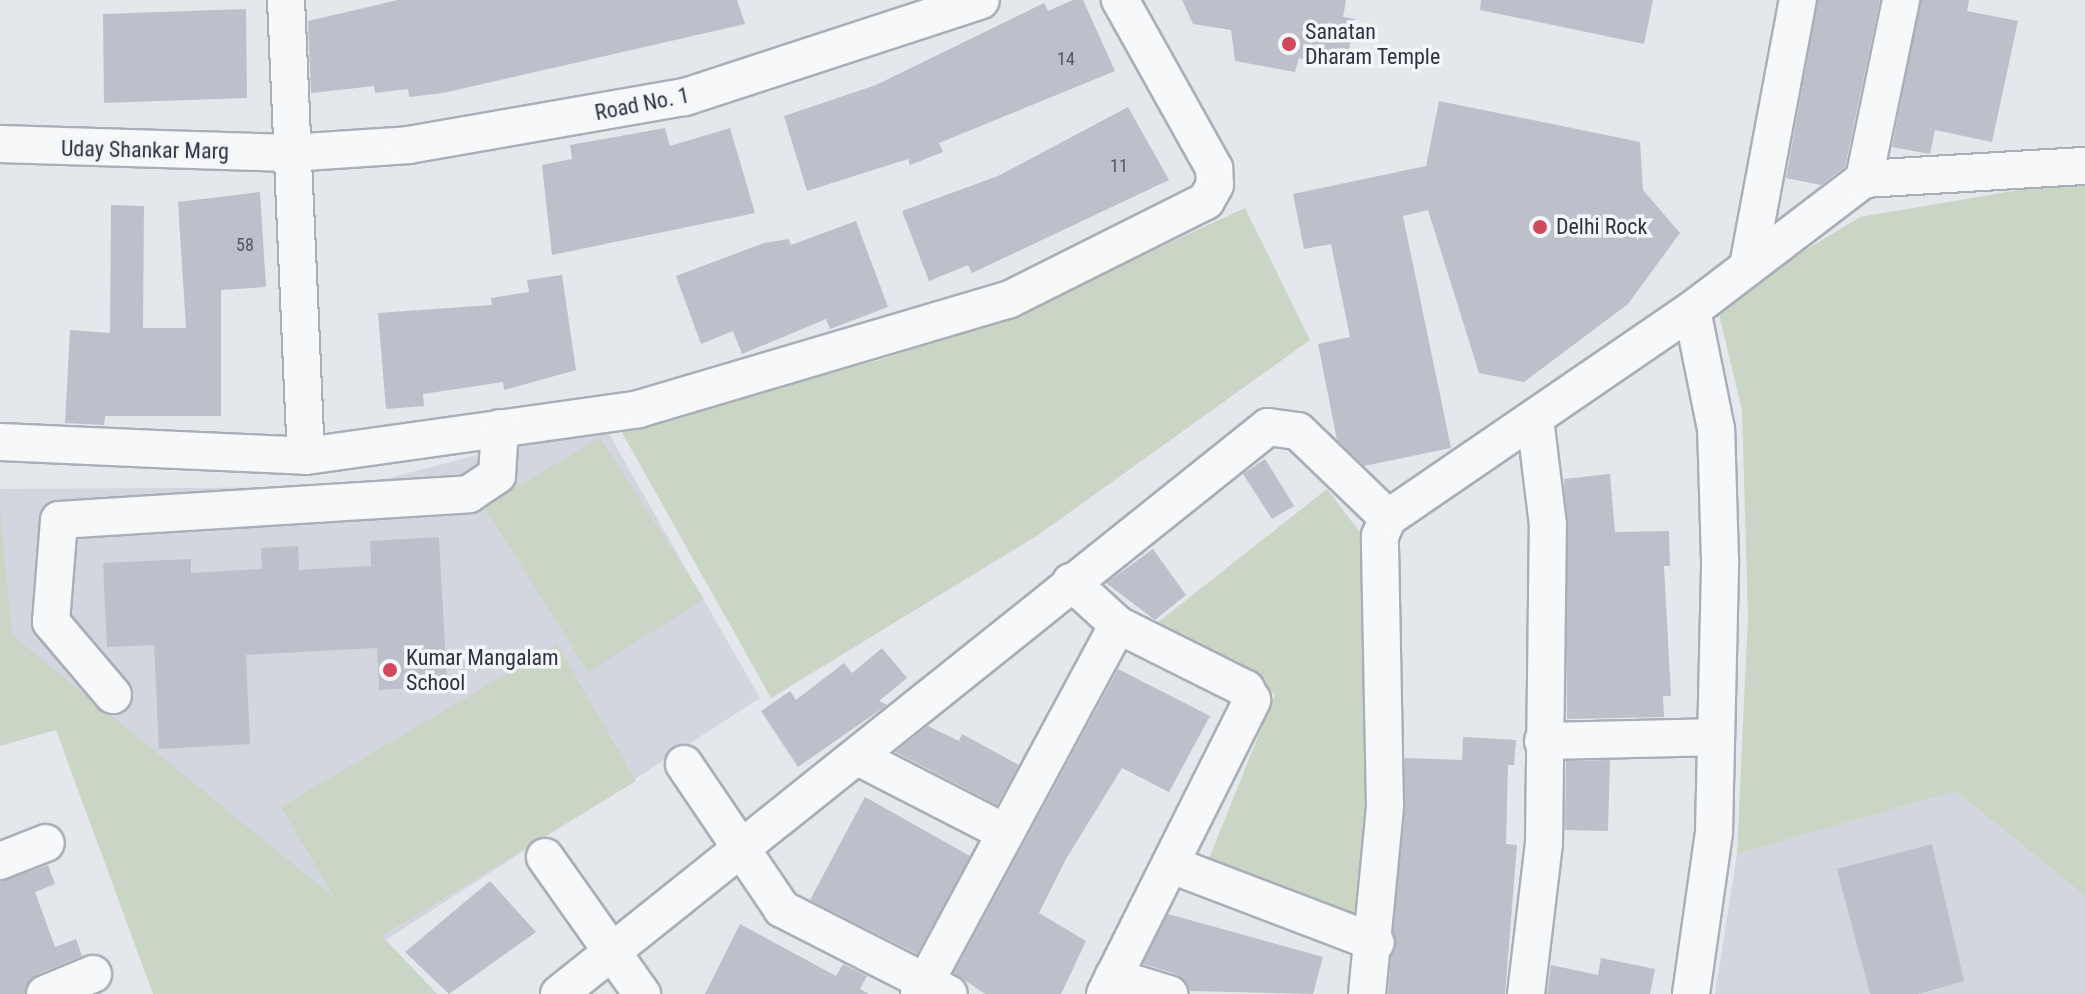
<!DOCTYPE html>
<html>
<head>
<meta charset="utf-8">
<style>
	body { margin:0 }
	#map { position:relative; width:2085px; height:994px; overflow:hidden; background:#e4e7ec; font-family:"Roboto Condensed",sans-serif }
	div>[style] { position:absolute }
	.built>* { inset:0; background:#d2d6de }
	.green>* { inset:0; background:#c9d6c5 }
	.building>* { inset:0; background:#bbc0ca }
	.roads { filter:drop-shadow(2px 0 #a9aeb7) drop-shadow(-2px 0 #a9aeb7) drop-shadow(0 2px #a9aeb7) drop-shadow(0 -2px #a9aeb7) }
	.minor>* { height:36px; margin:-18px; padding:0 18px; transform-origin:18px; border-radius:18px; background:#f7f8fa }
	.dots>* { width:22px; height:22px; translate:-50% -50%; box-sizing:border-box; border:4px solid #f4f6f9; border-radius:50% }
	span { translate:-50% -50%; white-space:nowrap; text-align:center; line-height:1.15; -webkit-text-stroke:7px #f4f6f9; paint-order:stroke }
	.number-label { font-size:18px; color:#4f5766 }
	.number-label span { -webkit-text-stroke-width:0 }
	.poi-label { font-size:22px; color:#2b3445 }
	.left { translate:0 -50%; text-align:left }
	.street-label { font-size:22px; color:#2b3445 }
</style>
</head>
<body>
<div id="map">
	<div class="built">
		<i style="clip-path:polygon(602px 422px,760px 698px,378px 945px,0 641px,0 489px,355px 487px)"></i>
		<i style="clip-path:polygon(1956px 791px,2085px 896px,2085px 994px,1715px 994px,1737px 854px)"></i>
	</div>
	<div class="green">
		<i style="clip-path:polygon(2085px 179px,2085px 896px,1956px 791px,1737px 854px,1748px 617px,1742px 410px,1719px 314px,1766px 274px,1860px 217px)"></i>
		<i style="clip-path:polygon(1245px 208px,1310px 340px,1038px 535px,771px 698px,620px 429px,883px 359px,1009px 316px)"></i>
		<i style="clip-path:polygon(600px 438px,704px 599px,588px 672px,484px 506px)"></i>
		<i style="clip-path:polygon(1327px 489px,1372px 548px,1376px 738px,1362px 930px,1204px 871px,1275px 694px,1157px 623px)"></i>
		<i style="clip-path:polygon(0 507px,12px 635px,335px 898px,281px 807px,557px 644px,636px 781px,382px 936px,437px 994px,153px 994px,56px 730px,0 746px)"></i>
	</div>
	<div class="building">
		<i style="clip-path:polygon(398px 0,737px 0,745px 24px,443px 93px,409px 97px,408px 89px,375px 93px,374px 86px,311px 93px,308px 21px)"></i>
		<i style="clip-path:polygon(1073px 0,1083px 0,1115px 71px,939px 143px,943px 152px,910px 165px,908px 159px,807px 191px,784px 116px,876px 85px,1044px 3px,1048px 11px)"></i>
		<i style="clip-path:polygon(1182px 0,1346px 0,1343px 17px,1355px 19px,1346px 67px,1299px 58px,1295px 72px,1235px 61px,1231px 30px,1193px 24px)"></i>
		<i style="clip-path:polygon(1481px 0,1653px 0,1644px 44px,1480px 10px)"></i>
		<i style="clip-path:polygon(1818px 0,1880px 0,1845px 167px,1821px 185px,1786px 178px)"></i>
		<i style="clip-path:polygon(1921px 0,1969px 0,1967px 11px,2018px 21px,1992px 142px,1935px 130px,1930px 154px,1892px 147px)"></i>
		<i style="clip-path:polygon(246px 9px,247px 98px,104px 103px,103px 14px)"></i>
		<i style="clip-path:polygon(1439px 101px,1640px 142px,1643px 190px,1680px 233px,1628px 304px,1524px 382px,1479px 373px,1428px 210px,1403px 216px,1451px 448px,1364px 466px,1337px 440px,1318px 344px,1350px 337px,1331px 244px,1304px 249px,1293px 194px,1426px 166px)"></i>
		<i style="clip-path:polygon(1128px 107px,1169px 180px,972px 273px,968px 265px,929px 281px,902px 211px,998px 176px)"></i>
		<i style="clip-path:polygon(665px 128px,670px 146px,730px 128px,755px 213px,552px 255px,542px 165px,572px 159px,570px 145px)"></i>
		<i style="clip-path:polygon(260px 192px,266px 287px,221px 290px,221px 416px,105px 416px,104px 425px,65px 423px,70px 330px,110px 333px,111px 205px,144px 206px,143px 328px,186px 328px,178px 202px)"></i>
		<i style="clip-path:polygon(856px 221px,888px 307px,830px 329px,826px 319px,742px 354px,733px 331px,701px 344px,676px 276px,764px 243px,789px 239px,791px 245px)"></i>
		<i style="clip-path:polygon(562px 275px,576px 370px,504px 390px,503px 382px,423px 394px,424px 406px,386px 409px,378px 313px,492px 305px,491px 298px,529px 292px,527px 280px)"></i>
		<i style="clip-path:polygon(1265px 459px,1294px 506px,1272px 519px,1243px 474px)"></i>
		<i style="clip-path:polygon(1610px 474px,1615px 532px,1669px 531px,1670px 566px,1664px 566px,1671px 696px,1663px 696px,1664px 717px,1567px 719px,1564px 479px)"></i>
		<i style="clip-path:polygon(439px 537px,447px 686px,379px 690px,377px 648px,246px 655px,250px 744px,159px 749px,154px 645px,107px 647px,103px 563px,191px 559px,191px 573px,262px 569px,261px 548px,298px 546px,299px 570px,371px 566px,370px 541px)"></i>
		<i style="clip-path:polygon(1153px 549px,1186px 595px,1155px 620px,1106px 583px)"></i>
		<i style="clip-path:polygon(882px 648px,907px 678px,879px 701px,887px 705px,798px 767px,761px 711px,790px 691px,796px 700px,844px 663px,852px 673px)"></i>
		<i style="clip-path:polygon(1118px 669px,1210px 716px,1169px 792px,1122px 768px,1066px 859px,1039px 913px,1086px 941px,1061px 994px,985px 994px,954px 973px)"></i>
		<i style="clip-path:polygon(928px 726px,959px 741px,962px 734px,1019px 765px,997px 805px,895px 752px)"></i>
		<i style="clip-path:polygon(1463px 737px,1516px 740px,1514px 765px,1508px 765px,1506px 844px,1517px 845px,1505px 994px,1388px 994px,1405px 758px,1462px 760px)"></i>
		<i style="clip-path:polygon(1610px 760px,1608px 831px,1565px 830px,1566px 761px)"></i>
		<i style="clip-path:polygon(865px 797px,970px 856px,917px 954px,810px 900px)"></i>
		<i style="clip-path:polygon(1932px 844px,1964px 981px,1918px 994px,1870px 994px,1837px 869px)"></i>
		<i style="clip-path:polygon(48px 865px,55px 884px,35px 892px,55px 947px,76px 939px,82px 956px,36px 975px,24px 994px,0 994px,0 882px)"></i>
		<i style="clip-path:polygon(490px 881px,536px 932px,449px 994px,405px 952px)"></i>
		<i style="clip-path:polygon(1168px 914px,1323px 957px,1313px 994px,1190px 991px,1176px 974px,1143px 964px)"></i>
		<i style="clip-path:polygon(740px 924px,836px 976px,843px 964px,867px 976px,860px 989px,869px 994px,705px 994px)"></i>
		<i style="clip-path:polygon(1601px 958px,1655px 969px,1650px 994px,1547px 994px,1551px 965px,1598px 975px)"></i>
	</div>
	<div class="roads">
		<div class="minor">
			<i style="left:286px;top:0;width:456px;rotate:87.5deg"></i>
			<i style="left:0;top:144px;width:290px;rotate:1.8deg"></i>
			<i style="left:290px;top:153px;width:119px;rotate:-3.8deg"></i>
			<i style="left:409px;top:145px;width:280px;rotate:-9.9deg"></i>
			<i style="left:685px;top:97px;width:311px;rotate:-18.1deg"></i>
			<i style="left:1864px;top:179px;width:183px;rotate:-78.3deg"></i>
			<i style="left:1748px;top:266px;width:271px;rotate:-79.4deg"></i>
			<i style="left:1px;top:442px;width:305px;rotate:2.6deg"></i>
			<i style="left:306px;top:456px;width:336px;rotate:-8deg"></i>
			<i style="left:639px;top:409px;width:385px;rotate:-16.5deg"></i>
			<i style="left:1008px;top:300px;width:221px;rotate:-26.6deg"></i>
			<i style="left:1206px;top:201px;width:18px;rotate:-61deg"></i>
			<i style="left:1215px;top:185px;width:17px;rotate:-93deg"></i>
			<i style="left:1214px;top:168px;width:193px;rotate:-119.2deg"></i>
			<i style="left:113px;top:695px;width:96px;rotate:-130.3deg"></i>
			<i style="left:51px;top:622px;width:102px;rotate:-85.5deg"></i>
			<i style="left:59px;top:520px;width:411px;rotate:-3.6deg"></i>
			<i style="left:469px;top:494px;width:34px;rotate:-34deg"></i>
			<i style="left:497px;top:475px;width:47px;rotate:-86.3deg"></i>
			<i style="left:1543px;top:741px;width:171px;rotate:-1.3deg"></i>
			<i style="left:858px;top:757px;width:166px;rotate:27.2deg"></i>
			<i style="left:684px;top:764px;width:175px;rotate:55.9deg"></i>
			<i style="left:782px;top:909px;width:187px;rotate:27deg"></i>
			<i style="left:545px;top:857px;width:168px;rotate:54.7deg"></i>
			<i style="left:0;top:861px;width:49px;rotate:-21.4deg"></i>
			<i style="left:1172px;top:865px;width:218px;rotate:20.9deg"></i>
			<i style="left:1113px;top:977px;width:59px;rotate:16.9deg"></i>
			<i style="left:45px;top:994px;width:52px;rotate:-22.6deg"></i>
			<i style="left:559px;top:994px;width:908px;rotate:-38.65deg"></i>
			<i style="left:1268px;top:427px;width:30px;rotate:8deg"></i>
			<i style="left:1298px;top:431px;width:125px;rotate:44deg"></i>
			<i style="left:919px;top:994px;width:419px;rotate:-61.7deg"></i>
			<i style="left:1118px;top:625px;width:64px;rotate:-137.5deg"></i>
			<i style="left:1105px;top:994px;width:329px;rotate:-63.4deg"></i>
			<i style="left:1252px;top:700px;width:13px;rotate:-119deg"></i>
			<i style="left:1246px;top:689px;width:143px;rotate:-153.4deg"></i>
			<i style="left:1367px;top:994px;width:189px;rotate:-84.5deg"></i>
			<i style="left:1385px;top:806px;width:270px;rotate:-91.1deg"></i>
			<i style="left:1380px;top:536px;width:20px;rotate:-66deg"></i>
			<i style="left:1388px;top:518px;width:368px;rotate:-34.4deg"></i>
			<i style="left:1692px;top:310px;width:216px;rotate:-37.3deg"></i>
			<i style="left:1864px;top:179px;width:221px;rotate:-3.4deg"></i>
			<i style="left:1526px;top:994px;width:152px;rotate:-83.2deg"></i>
			<i style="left:1544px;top:843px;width:318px;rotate:-89.3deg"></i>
			<i style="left:1548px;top:525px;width:107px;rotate:-97deg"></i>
			<i style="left:1691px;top:994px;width:164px;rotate:-81.9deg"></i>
			<i style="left:1714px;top:832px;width:272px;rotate:-88.7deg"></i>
			<i style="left:1720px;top:560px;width:131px;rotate:-91.7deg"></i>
			<i style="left:1716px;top:429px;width:121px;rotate:-101.4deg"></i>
		</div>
	</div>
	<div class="dots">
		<i style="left:1289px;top:44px;background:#d1495b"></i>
		<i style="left:1540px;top:227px;background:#d1495b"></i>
		<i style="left:390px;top:670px;background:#d1495b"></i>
	</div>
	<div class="number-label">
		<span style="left:1066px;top:59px">14</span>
		<span style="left:1119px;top:166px">11</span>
		<span style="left:245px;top:245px">58</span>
	</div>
	<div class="poi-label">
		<span class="left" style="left:1305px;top:44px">Sanatan<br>Dharam Temple</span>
		<span class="left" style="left:1556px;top:227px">Delhi Rock</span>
		<span class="left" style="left:406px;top:670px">Kumar Mangalam<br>School</span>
	</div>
	<div class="street-label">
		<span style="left:642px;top:104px;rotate:-11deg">Road No. 1</span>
		<span style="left:145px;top:150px;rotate:1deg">Uday Shankar Marg</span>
	</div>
</div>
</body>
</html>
